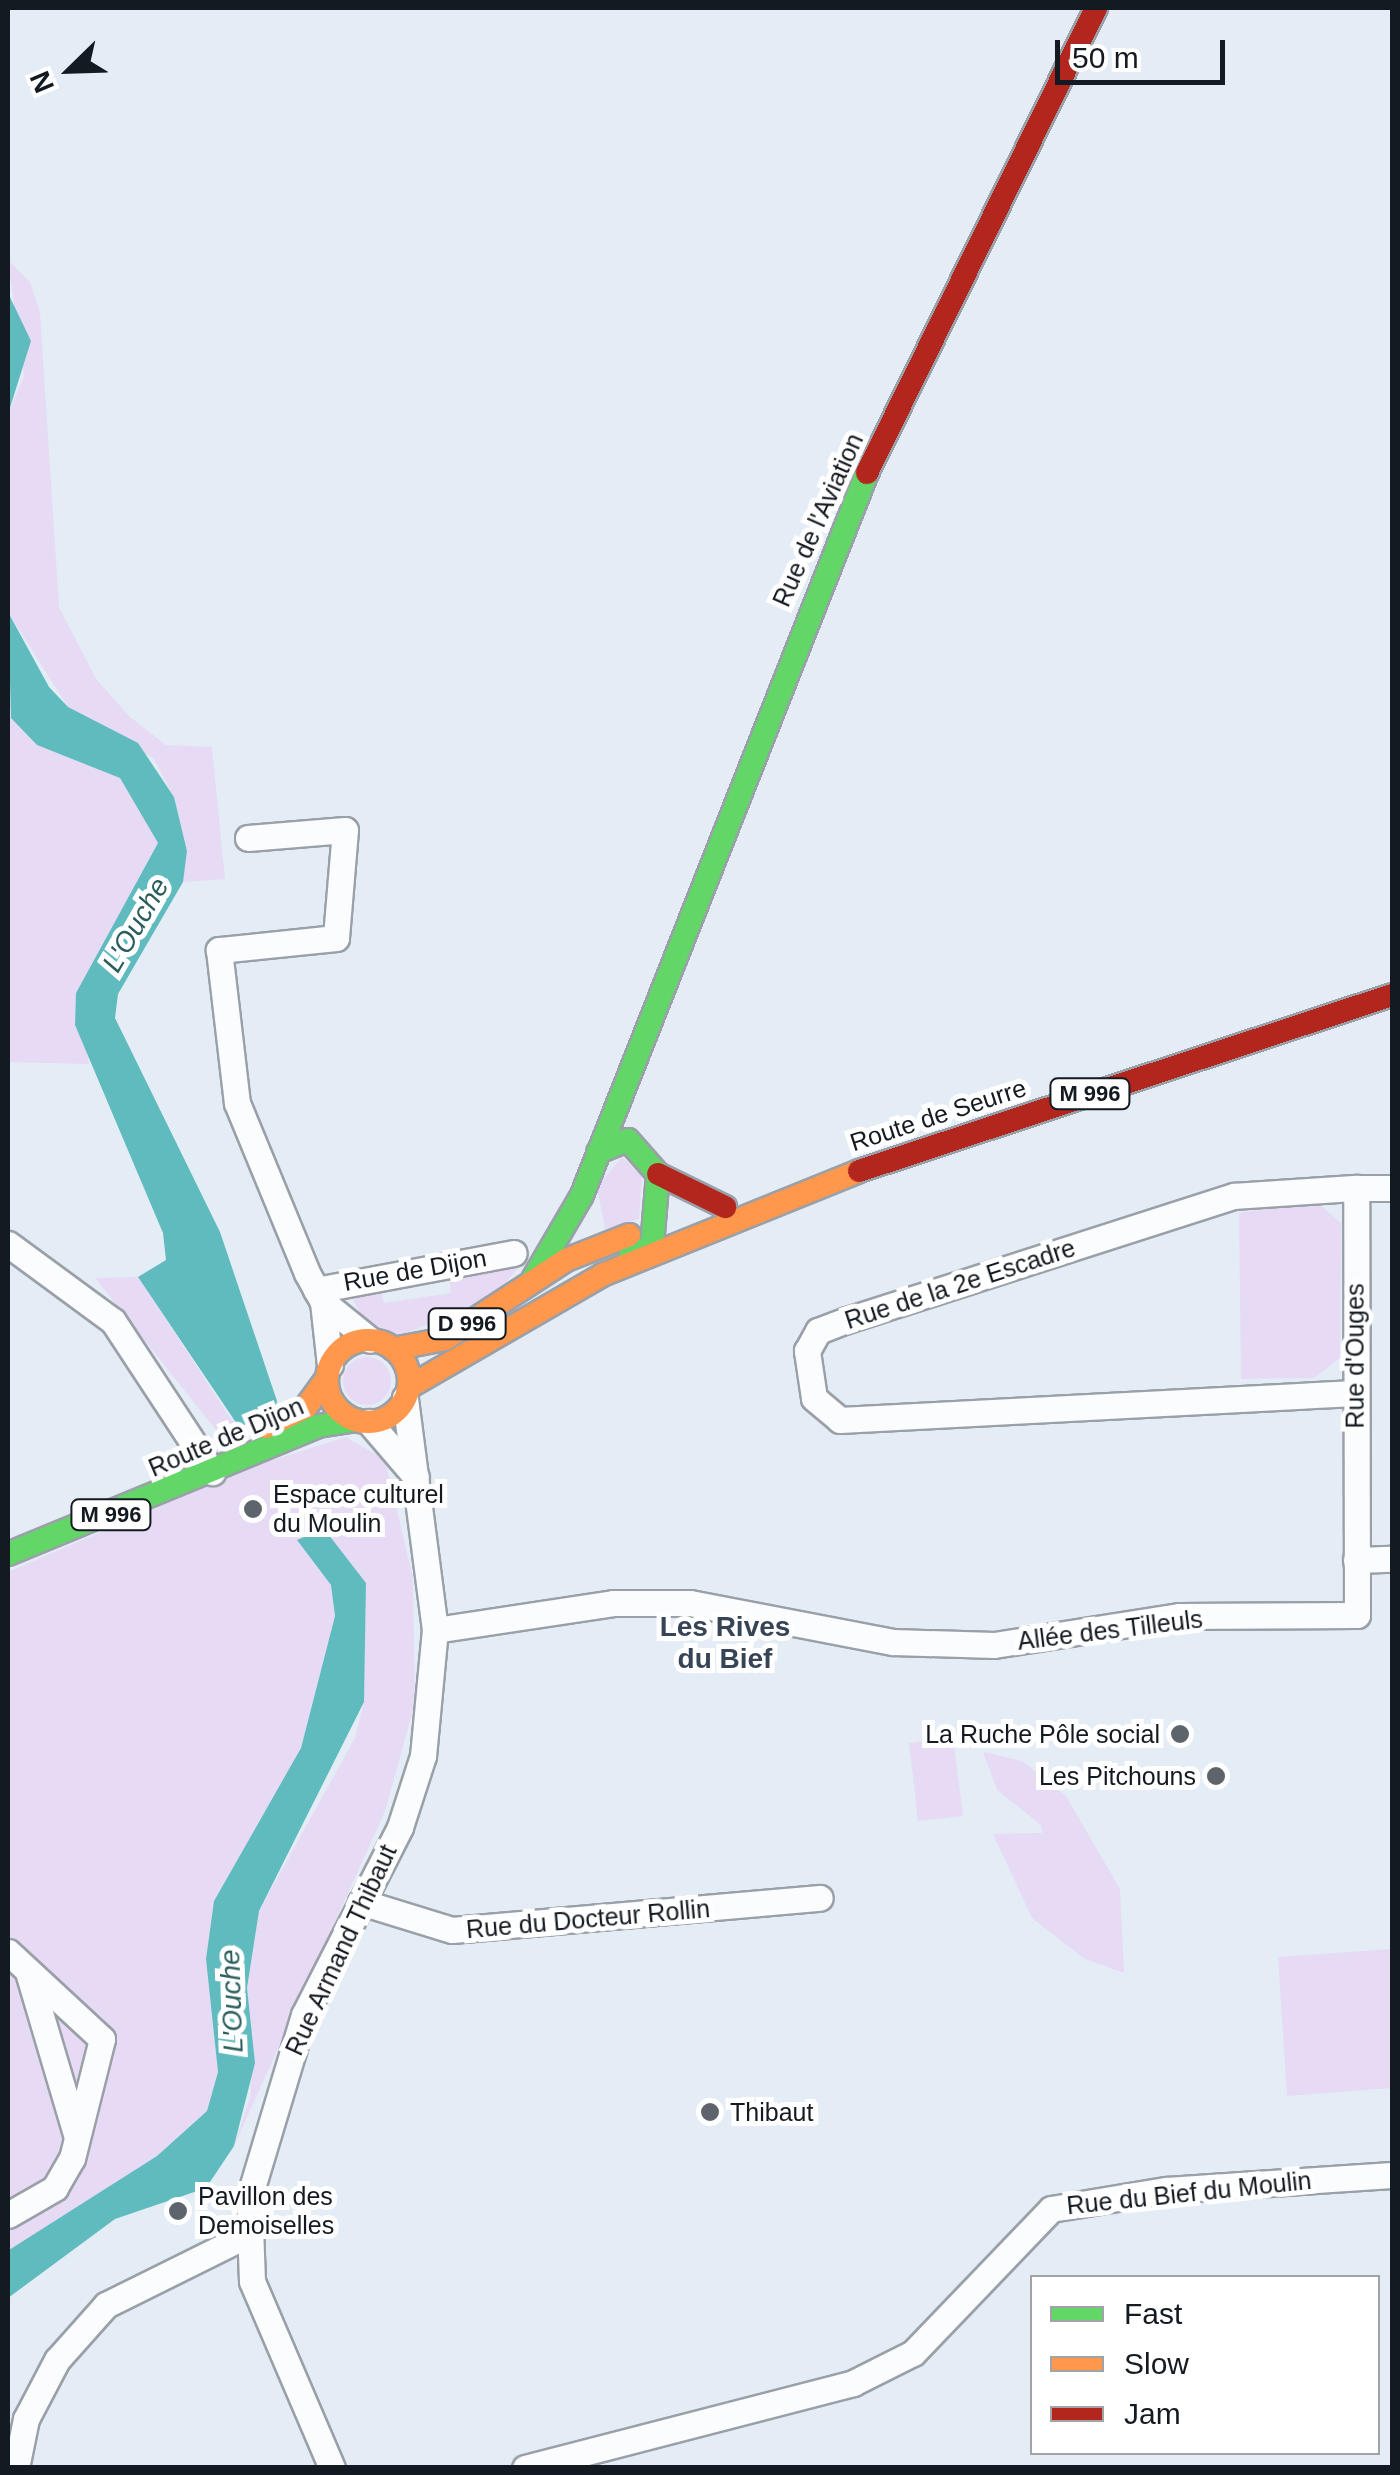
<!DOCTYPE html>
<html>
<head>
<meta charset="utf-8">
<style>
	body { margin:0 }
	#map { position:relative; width:1400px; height:2475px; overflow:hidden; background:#e4ecf6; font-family:Arial,sans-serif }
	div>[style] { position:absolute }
	.green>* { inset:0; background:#e6daf5 }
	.round { border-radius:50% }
	.water>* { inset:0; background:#60bbbe }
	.roads { filter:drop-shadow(2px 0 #9aa0a8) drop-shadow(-2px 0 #9aa0a8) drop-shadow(0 2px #9aa0a8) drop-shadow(0 -2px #9aa0a8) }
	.street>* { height:25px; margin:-12.5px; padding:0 12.5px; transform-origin:12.5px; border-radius:12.5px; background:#fbfcfe }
	.fast>* { height:22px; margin:-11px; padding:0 11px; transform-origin:11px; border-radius:11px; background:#63d668 }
	.slow>* { height:22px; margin:-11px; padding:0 11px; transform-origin:11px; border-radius:11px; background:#ff974d }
	.slow>.ring { margin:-11px; padding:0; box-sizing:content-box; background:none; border:22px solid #ff974d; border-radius:50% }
	.jam>* { height:22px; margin:-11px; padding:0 11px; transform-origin:11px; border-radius:11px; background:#b3261e }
	.dots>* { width:28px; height:28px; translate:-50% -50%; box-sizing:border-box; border:5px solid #fff; border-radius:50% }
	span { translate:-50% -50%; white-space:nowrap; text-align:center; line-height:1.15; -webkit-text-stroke:10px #fff; paint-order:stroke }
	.shield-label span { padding:2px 8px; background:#fff; border:2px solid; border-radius:8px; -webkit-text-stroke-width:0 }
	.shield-label { font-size:22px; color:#141a21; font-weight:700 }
	.street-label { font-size:25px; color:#141a21 }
	.poi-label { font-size:25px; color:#141a21 }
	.left { translate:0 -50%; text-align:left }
	.right { translate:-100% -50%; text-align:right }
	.water-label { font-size:28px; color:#2b5d5d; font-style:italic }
	.neighbourhood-label { font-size:28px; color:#364455; font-weight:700 }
	.frame { position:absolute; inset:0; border:10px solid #141a21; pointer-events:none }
	.legend { position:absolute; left:1030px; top:2275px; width:350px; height:180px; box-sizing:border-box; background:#fff; border:2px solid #a1a3a6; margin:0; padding:12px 18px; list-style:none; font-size:30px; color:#141a21 }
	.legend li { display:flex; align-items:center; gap:20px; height:50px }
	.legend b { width:50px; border:2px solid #a1a3a6 }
	.north { position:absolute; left:20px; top:20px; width:100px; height:100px; -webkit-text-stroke:8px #fff; paint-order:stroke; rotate:247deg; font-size:28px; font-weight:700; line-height:40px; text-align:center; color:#141a21 }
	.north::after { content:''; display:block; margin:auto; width:35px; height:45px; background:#141a21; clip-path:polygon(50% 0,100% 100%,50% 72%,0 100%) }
	.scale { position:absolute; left:1055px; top:40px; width:170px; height:45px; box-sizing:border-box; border:5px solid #141a21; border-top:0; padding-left:12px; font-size:30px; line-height:35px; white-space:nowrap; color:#141a21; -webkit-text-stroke:8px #fff; paint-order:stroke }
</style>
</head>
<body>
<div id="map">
	<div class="green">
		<i style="clip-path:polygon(8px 260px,30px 282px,40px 313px,59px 607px,96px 679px,130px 717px,166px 745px,212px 747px,225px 879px,183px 882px,187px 851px,174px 797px,153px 758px,68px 707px,8px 612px,8px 414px,24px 376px)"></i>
		<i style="clip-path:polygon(8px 713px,37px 745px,120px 778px,158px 843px,76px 993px,89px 1064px,8px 1062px)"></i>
		<i style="clip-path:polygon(622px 1157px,642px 1176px,639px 1219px,605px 1229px,597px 1187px)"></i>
		<i style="clip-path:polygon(1317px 1202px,1341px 1223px,1340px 1358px,1314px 1378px,1241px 1379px,1239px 1213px)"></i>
		<i style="clip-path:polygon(521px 1265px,492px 1298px,399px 1336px,366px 1323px,353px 1300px,380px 1285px,384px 1303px,451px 1293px,449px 1276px)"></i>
		<i style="clip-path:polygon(138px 1277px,229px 1416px,239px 1427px,216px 1430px,95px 1278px)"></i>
		<i class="round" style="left:343px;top:1357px;width:48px;height:48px"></i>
		<i style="clip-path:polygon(346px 1437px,385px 1460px,413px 1578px,415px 1703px,385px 1811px,234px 2146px,251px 2094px,247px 1988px,259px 1911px,355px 1738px,364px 1702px,366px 1583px,308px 1508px,316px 1532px,298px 1540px,331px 1585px,335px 1616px,301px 1748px,214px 1901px,206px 1959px,218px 2072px,207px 2111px,157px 2156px,8px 2251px,8px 1572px,252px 1467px)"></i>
		<i style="clip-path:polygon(953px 1737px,963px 1816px,918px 1821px,909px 1743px)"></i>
		<i style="clip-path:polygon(983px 1752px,1022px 1761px,1066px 1796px,1120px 1889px,1124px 1973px,1085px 1959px,1032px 1918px,993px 1834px,1042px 1833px,1041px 1825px,997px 1790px)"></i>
		<i style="clip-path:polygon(1392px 1949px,1392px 2088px,1287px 2096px,1278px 1957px)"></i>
	</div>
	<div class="water">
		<i style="clip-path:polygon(8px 293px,31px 341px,8px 414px)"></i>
		<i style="clip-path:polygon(8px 612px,49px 687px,68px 707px,138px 743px,174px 797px,187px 851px,183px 882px,118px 994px,115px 1018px,220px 1232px,277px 1401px,274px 1414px,239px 1427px,138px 1277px,166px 1260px,163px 1233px,75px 1025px,76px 993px,158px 843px,120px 778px,37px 745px,11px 718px)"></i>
		<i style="clip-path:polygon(308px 1508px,366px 1583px,364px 1702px,259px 1911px,247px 1988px,255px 2063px,234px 2146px,206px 2188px,115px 2219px,8px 2298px,9px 2250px,157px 2156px,207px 2111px,218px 2072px,206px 1959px,214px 1901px,301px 1748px,335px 1616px,331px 1585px,297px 1540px,316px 1532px)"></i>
	</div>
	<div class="roads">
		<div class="street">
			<i style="left:248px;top:838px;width:97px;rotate:-4.7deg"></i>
			<i style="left:345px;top:830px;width:108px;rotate:94.8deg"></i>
			<i style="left:336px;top:938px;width:118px;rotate:174.1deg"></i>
			<i style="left:219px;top:950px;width:154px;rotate:83.3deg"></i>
			<i style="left:237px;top:1103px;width:184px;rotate:67.6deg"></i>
			<i style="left:307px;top:1273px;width:33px;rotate:61deg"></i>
			<i style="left:323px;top:1302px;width:60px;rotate:39deg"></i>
			<i style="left:8px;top:1244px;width:130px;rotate:36.3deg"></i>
			<i style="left:113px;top:1321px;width:181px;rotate:56.7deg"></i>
			<i style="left:316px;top:1290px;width:201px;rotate:-10.6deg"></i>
			<i style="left:323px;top:1302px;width:63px;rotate:83.7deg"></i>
			<i style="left:1355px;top:1393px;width:516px;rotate:177deg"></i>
			<i style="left:840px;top:1420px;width:34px;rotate:-140deg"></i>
			<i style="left:814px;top:1398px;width:48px;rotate:-98.5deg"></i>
			<i style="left:807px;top:1351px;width:23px;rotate:-61deg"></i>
			<i style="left:818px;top:1331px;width:31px;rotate:-21deg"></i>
			<i style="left:847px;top:1320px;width:406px;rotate:-17.8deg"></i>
			<i style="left:1234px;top:1196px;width:122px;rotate:-3.8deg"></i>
			<i style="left:369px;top:1422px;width:72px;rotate:49.5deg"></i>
			<i style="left:1356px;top:1560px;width:36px;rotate:-2deg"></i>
			<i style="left:435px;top:1630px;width:180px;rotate:-8.6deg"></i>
			<i style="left:613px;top:1603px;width:77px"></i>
			<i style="left:690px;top:1603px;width:207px;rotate:10.9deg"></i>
			<i style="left:893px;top:1642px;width:101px;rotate:1.7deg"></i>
			<i style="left:994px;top:1645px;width:187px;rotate:-8.9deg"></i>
			<i style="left:1179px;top:1616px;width:178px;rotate:-0.3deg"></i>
			<i style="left:1357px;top:1615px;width:427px;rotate:-90.1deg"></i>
			<i style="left:1356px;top:1188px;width:36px"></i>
			<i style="left:361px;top:1902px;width:95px;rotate:17.1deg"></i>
			<i style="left:452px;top:1930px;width:369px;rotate:-5deg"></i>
			<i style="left:8px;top:1952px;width:128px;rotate:42.8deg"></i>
			<i style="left:102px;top:2039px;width:123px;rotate:104.1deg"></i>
			<i style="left:72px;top:2158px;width:34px;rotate:120deg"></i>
			<i style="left:55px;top:2188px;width:54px;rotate:150.1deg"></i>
			<i style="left:28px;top:1972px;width:172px;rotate:73.5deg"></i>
			<i style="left:16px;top:2468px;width:50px;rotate:-78.5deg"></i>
			<i style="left:26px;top:2419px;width:67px;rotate:-62.3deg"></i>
			<i style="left:57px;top:2360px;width:74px;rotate:-48.3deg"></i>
			<i style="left:106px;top:2305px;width:157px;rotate:-26.4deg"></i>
			<i style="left:332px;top:2468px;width:203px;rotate:-113.2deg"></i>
			<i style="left:252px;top:2281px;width:83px;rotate:-92.1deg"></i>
			<i style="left:249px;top:2198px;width:191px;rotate:-73.3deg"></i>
			<i style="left:304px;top:2015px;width:211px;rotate:-62.9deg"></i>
			<i style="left:400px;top:1827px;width:75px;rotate:-72.1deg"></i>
			<i style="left:423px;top:1756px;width:127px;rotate:-84.6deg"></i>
			<i style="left:435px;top:1630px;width:234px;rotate:-97.4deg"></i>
			<i style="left:525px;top:2468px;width:339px;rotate:-14.5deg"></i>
			<i style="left:853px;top:2383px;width:67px;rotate:-26.6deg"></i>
			<i style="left:913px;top:2353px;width:199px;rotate:-46.2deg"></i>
			<i style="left:1051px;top:2209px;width:117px;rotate:-9.4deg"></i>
			<i style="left:1166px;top:2190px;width:226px;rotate:-3.8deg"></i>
		</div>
		<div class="fast">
			<i style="left:598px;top:1152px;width:32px;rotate:-22deg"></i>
			<i style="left:628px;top:1140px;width:45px;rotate:48.6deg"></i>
			<i style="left:658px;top:1174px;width:72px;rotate:94.8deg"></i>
			<i style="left:652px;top:1246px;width:24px;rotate:156deg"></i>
			<i style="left:533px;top:1279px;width:97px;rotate:-59.7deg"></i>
			<i style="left:582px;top:1195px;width:776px;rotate:-68.46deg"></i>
			<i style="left:8px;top:1554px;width:335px;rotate:-22.4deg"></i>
			<i style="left:318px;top:1426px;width:38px;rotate:-9deg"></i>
		</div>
		<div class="slow">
			<i class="ring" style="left:327px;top:1340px;width:60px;height:60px"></i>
			<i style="left:393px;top:1349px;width:53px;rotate:-10.9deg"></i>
			<i style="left:445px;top:1339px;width:145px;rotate:-33.1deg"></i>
			<i style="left:566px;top:1260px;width:68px;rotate:-21.6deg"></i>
			<i style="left:409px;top:1387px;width:223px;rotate:-30.1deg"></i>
			<i style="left:602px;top:1275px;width:277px;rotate:-22deg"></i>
			<i style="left:266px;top:1427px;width:45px;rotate:-26.6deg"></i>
			<i style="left:306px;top:1407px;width:36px;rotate:-54deg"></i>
		</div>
		<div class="jam">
			<i style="left:867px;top:473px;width:518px;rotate:-63.78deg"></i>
			<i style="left:859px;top:1171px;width:561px;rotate:-18.27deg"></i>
			<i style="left:658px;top:1174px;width:75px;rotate:26.2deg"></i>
		</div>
	</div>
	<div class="dots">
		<i style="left:253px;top:1509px;background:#5d646c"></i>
		<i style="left:1180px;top:1734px;background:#5d646c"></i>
		<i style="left:1216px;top:1776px;background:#5d646c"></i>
		<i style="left:710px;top:2112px;background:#5d646c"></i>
		<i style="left:178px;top:2211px;background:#5d646c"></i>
	</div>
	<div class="shield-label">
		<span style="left:1090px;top:1094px">M 996</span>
		<span style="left:467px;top:1324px">D 996</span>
		<span style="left:111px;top:1515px">M 996</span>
	</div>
	<div class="street-label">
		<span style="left:818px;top:520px;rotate:-66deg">Rue de l'Aviation</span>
		<span style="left:938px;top:1115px;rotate:-18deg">Route de Seurre</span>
		<span style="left:415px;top:1270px;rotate:-10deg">Rue de Dijon</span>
		<span style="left:960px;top:1284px;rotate:-18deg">Rue de la 2e Escadre</span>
		<span style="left:1355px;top:1356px;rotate:-90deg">Rue d'Ouges</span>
		<span style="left:226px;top:1437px;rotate:-23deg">Route de Dijon</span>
		<span style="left:1110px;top:1630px;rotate:-7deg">Allée des Tilleuls</span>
		<span style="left:588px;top:1919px;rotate:-5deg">Rue du Docteur Rollin</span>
		<span style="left:341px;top:1950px;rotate:-65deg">Rue Armand Thibaut</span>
		<span style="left:1189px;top:2193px;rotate:-6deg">Rue du Bief du Moulin</span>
	</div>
	<div class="poi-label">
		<span class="left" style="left:273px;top:1509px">Espace culturel<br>du Moulin</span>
		<span class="right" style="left:1160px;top:1734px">La Ruche Pôle social</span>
		<span class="right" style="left:1196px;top:1776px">Les Pitchouns</span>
		<span class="left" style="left:730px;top:2112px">Thibaut</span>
		<span class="left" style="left:198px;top:2211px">Pavillon des<br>Demoiselles</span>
	</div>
	<div class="water-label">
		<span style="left:136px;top:925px;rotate:-60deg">L'Ouche</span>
		<span style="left:232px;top:2001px;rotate:-92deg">L'Ouche</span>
	</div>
	<div class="neighbourhood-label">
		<span style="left:725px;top:1643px">Les Rives<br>du Bief</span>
	</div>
	<div class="frame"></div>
	<ul class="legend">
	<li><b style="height:12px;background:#63d668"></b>Fast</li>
	<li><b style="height:12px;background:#ff974d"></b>Slow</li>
	<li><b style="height:12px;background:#b3261e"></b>Jam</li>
	</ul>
	<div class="north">N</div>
	<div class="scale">50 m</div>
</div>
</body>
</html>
